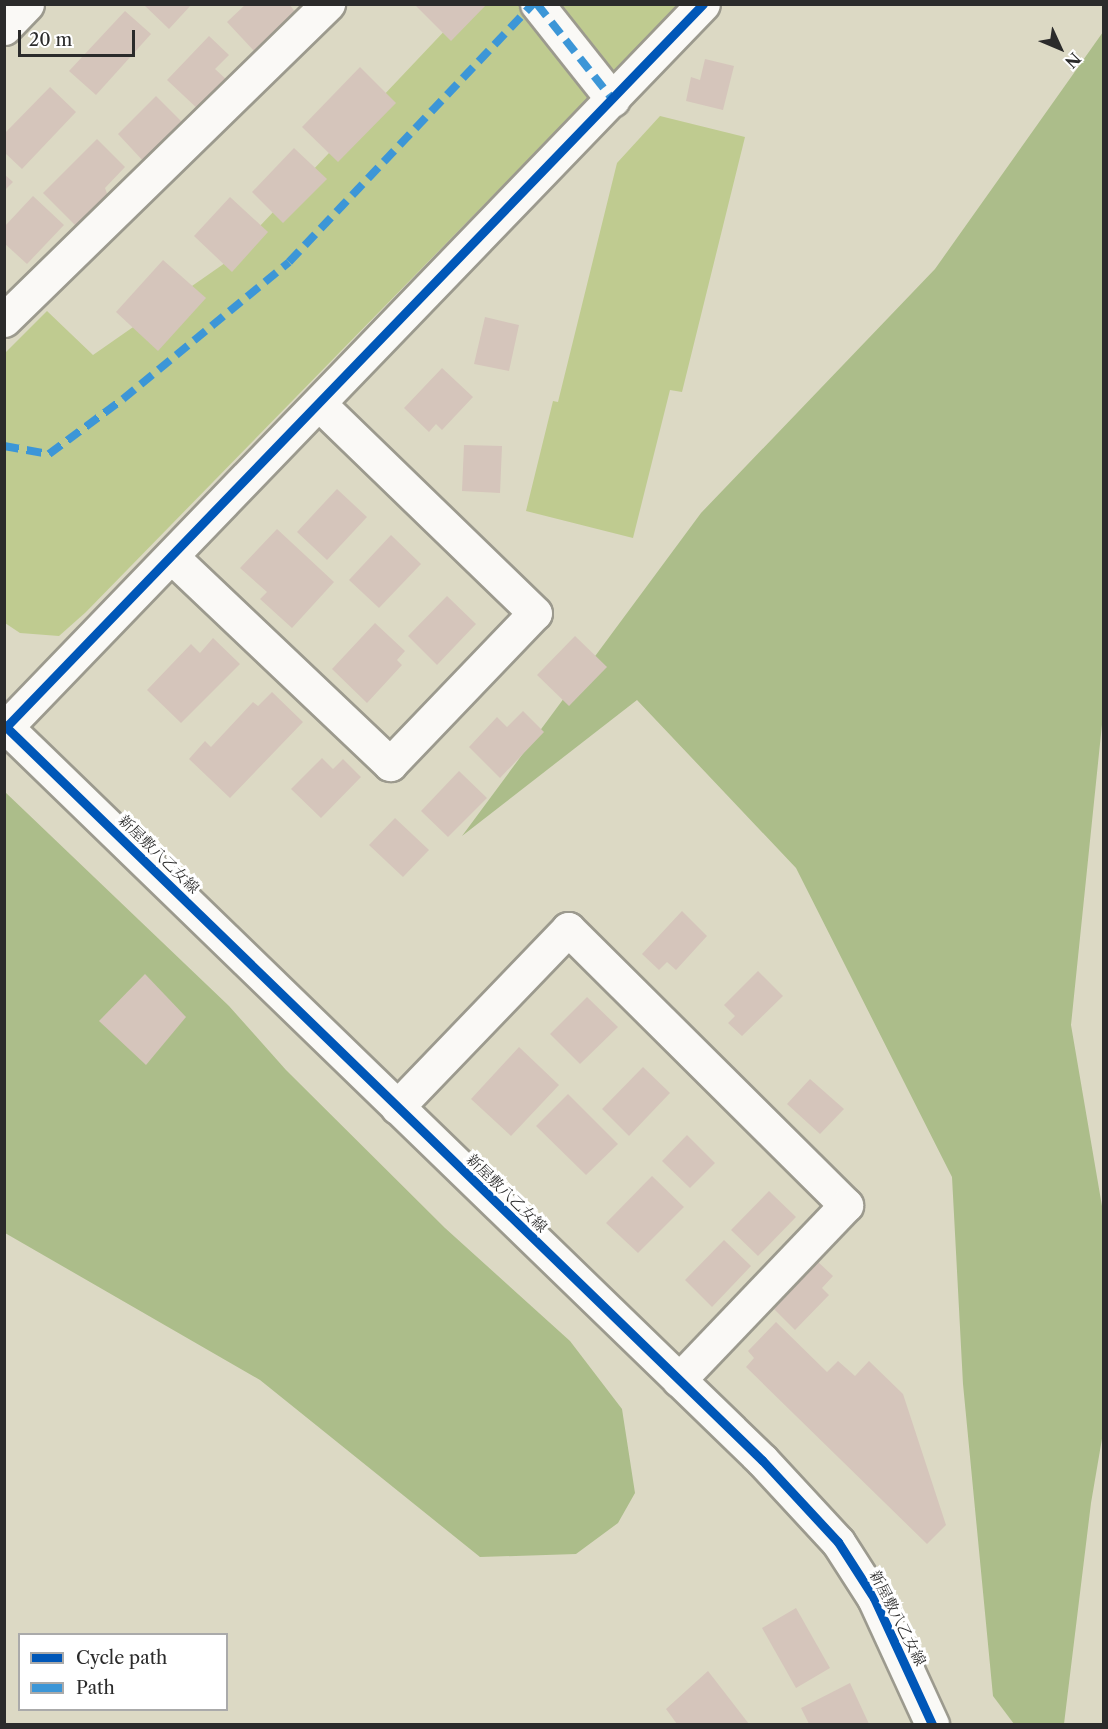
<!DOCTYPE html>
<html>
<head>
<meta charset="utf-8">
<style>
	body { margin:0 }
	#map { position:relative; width:1108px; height:1729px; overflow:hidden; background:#dcd9c4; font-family:"Libre Caslon Text","Noto Serif JP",serif }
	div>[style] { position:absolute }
	.green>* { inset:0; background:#bfcb90 }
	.forest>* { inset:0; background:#acbd8a }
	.building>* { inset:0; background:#d5c5bb }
	.roads { filter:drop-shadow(2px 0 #9c9a8e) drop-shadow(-2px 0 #9c9a8e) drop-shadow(0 2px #9c9a8e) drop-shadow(0 -2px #9c9a8e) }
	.street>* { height:33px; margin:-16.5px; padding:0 16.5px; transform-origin:16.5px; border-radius:16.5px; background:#faf9f6 }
	.secondary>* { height:33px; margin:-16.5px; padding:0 16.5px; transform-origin:16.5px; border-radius:16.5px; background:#faf9f6 }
	.quiet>* { height:8px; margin-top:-4px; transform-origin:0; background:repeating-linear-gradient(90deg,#3c96d7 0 15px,transparent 0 23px) }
	.cycleway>* { height:9px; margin:-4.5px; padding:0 4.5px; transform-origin:4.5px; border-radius:4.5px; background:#0057b8 }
	span { translate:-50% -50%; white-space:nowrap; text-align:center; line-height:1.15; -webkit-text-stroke:6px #fff; paint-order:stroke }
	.street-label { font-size:15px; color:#2b2b2b }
	.frame { position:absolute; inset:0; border:6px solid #2b2b2b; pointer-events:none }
	.legend { position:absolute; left:18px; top:1633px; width:210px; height:78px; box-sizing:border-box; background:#fff; border:2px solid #aaa; margin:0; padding:8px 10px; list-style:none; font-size:18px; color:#2b2b2b }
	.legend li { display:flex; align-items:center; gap:12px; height:30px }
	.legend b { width:30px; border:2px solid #aaa }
	.north { position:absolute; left:1030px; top:18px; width:60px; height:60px; -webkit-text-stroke:4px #fff; paint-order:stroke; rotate:134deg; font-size:16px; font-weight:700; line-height:24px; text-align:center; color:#2b2b2b }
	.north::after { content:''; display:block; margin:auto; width:21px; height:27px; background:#2b2b2b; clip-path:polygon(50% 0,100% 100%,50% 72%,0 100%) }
	.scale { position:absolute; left:18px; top:30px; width:117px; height:27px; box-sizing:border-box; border:3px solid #2b2b2b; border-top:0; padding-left:8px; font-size:18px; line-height:21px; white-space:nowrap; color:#2b2b2b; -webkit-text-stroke:4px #fff; paint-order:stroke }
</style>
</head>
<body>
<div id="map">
	<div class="green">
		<i style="clip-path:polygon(469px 5px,679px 5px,86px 612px,59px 636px,20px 633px,5px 623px,4px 354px,47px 311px,93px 355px,225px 263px)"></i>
		<i style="clip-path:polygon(660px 116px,745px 137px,682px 392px,670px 390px,633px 538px,526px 511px,553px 401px,558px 402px,617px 163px)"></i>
	</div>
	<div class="forest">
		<i style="clip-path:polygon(1103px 32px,1104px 705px,1071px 1025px,1103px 1212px,1104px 1427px,1091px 1503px,1064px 1724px,1014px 1724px,993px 1696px,963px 1384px,952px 1177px,796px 868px,637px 700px,462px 836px,701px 513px,935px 269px)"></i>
		<i style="clip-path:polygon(4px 791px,229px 1006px,286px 1070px,445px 1228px,570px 1341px,622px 1409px,635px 1493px,618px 1523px,576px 1554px,480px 1557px,260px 1380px,5px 1233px)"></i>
	</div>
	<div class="building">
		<i style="clip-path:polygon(143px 4px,192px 4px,169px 29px)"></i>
		<i style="clip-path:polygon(246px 4px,289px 4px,296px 13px,255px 52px,227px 22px)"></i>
		<i style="clip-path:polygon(414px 4px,487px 4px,451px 41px)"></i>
		<i style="clip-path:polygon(125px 11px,151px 34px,96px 95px,69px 71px)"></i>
		<i style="clip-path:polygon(209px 36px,229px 55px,215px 69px,228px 81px,200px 111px,167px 80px)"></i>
		<i style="clip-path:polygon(705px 59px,734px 66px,723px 110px,686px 101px,691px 77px,700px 80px)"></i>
		<i style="clip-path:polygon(360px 67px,396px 103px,338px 162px,302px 127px)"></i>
		<i style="clip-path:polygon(50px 87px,76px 112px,22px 169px,4px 152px,4px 134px)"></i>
		<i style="clip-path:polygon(156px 96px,184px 124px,145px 163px,118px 134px)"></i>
		<i style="clip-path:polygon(97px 139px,125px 167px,105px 188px,109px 199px,79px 229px,43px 193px)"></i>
		<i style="clip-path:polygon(294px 148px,327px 179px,283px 223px,252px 192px)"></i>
		<i style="clip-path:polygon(4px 174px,13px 182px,4px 191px)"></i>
		<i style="clip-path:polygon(33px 196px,64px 225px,27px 264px,4px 243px,4px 227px)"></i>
		<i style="clip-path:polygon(230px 197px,268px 232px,232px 272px,194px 236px)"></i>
		<i style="clip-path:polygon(163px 260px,206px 298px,158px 351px,116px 312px)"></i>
		<i style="clip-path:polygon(485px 317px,519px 325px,509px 371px,474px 364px)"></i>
		<i style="clip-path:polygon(442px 368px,473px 397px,442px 430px,436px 424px,429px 432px,404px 408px)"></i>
		<i style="clip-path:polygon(464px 445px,502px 446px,500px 493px,462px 491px)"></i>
		<i style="clip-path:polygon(337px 489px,367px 517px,327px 560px,297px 532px)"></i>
		<i style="clip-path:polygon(277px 529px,334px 582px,292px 628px,260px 599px,267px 592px,240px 568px)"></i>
		<i style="clip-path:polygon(391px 535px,421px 564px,379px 608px,349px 580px)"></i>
		<i style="clip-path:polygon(447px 596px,476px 624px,437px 665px,408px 636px)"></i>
		<i style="clip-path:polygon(375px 623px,405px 651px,397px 660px,402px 665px,367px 703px,332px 669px)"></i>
		<i style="clip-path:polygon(575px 636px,607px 667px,569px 706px,537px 675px)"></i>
		<i style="clip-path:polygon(213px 638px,240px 664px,181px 723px,147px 690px,191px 644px,200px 653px)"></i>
		<i style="clip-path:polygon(272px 692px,303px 722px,230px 798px,189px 759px,205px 741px,211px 747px,253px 702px,258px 706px)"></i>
		<i style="clip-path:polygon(523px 711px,544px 732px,500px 778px,469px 747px,497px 717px,507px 727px)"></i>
		<i style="clip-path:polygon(322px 758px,333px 769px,343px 759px,361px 777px,321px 818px,291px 789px)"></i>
		<i style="clip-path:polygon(459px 771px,487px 798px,448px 837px,421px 811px)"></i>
		<i style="clip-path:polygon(395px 818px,429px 850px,403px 877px,369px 845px)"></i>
		<i style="clip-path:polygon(682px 911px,707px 936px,676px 970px,667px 962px,659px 970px,642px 954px)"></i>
		<i style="clip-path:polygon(758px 971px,783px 996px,742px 1036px,728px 1023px,735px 1016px,724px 1005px)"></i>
		<i style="clip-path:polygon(145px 974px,186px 1017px,146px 1065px,99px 1021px)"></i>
		<i style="clip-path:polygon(587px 997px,618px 1027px,580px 1064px,550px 1034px)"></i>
		<i style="clip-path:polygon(519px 1047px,559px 1085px,511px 1136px,471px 1099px)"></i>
		<i style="clip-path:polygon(643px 1067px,670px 1093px,629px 1136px,602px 1109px)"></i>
		<i style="clip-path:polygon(810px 1079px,844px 1109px,820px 1134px,787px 1104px)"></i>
		<i style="clip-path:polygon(568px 1094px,618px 1144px,586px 1175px,536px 1126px)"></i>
		<i style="clip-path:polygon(687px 1135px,715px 1163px,690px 1188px,662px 1161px)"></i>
		<i style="clip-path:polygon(652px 1176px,684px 1207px,638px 1253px,606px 1223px)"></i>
		<i style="clip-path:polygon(769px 1191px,796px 1217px,758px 1256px,731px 1230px)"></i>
		<i style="clip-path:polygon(724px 1240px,751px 1266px,712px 1307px,685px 1280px)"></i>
		<i style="clip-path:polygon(816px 1260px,833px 1276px,822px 1288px,829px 1295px,795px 1330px,771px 1306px)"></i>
		<i style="clip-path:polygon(776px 1322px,827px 1372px,838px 1361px,855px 1376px,869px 1361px,903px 1394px,946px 1525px,927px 1544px,746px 1367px,754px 1358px,748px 1351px)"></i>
		<i style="clip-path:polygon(796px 1608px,830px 1668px,796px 1688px,762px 1628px)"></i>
		<i style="clip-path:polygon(708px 1671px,749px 1724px,677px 1724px,666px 1709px)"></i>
		<i style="clip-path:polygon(850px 1683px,869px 1724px,809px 1724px,801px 1708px)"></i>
	</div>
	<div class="roads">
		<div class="street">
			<i style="left:537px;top:4px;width:122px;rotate:51.6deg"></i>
			<i style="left:4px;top:28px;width:33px;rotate:-46deg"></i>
			<i style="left:4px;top:320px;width:453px;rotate:-44.3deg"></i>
			<i style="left:172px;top:557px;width:301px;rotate:43.5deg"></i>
			<i style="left:390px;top:764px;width:209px;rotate:-46.2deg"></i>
			<i style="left:535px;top:613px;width:301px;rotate:-135.9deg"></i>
			<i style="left:397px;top:1107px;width:247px;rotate:-46.1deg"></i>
			<i style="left:568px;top:929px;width:392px;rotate:44.8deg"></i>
			<i style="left:846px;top:1205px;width:242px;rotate:133.7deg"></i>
		</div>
		<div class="secondary">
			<i style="left:4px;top:725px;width:1056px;rotate:44.12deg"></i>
			<i style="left:762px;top:1460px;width:112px;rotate:47.2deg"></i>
			<i style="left:838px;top:1542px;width:67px;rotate:57.3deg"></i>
			<i style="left:874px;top:1598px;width:139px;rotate:65.3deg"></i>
			<i style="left:6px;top:727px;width:1004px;rotate:-46.05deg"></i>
		</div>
	</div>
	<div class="quiet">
		<i style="left:537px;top:4px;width:122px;rotate:51.6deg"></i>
		<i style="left:4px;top:446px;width:46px;rotate:10.1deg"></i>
		<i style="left:49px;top:454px;width:92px;rotate:-36.6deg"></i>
		<i style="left:123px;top:399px;width:215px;rotate:-39.5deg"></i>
		<i style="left:289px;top:262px;width:355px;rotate:-46.6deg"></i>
	</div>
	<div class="cycleway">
		<i style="left:4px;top:725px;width:1056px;rotate:44.12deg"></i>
		<i style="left:762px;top:1460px;width:112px;rotate:47.2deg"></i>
		<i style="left:838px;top:1542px;width:67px;rotate:57.3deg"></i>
		<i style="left:874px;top:1598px;width:139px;rotate:65.3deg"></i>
		<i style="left:6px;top:727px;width:1004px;rotate:-46.05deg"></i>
	</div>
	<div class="street-label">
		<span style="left:159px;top:854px;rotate:44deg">新屋敷八乙女線</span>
		<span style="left:507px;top:1193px;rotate:44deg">新屋敷八乙女線</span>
		<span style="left:898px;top:1618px;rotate:63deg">新屋敷八乙女線</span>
	</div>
	<div class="frame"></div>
	<ul class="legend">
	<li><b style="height:8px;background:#0057b8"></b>Cycle path</li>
	<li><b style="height:8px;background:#3c96d7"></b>Path</li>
	</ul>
	<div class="north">N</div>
	<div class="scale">20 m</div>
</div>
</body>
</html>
